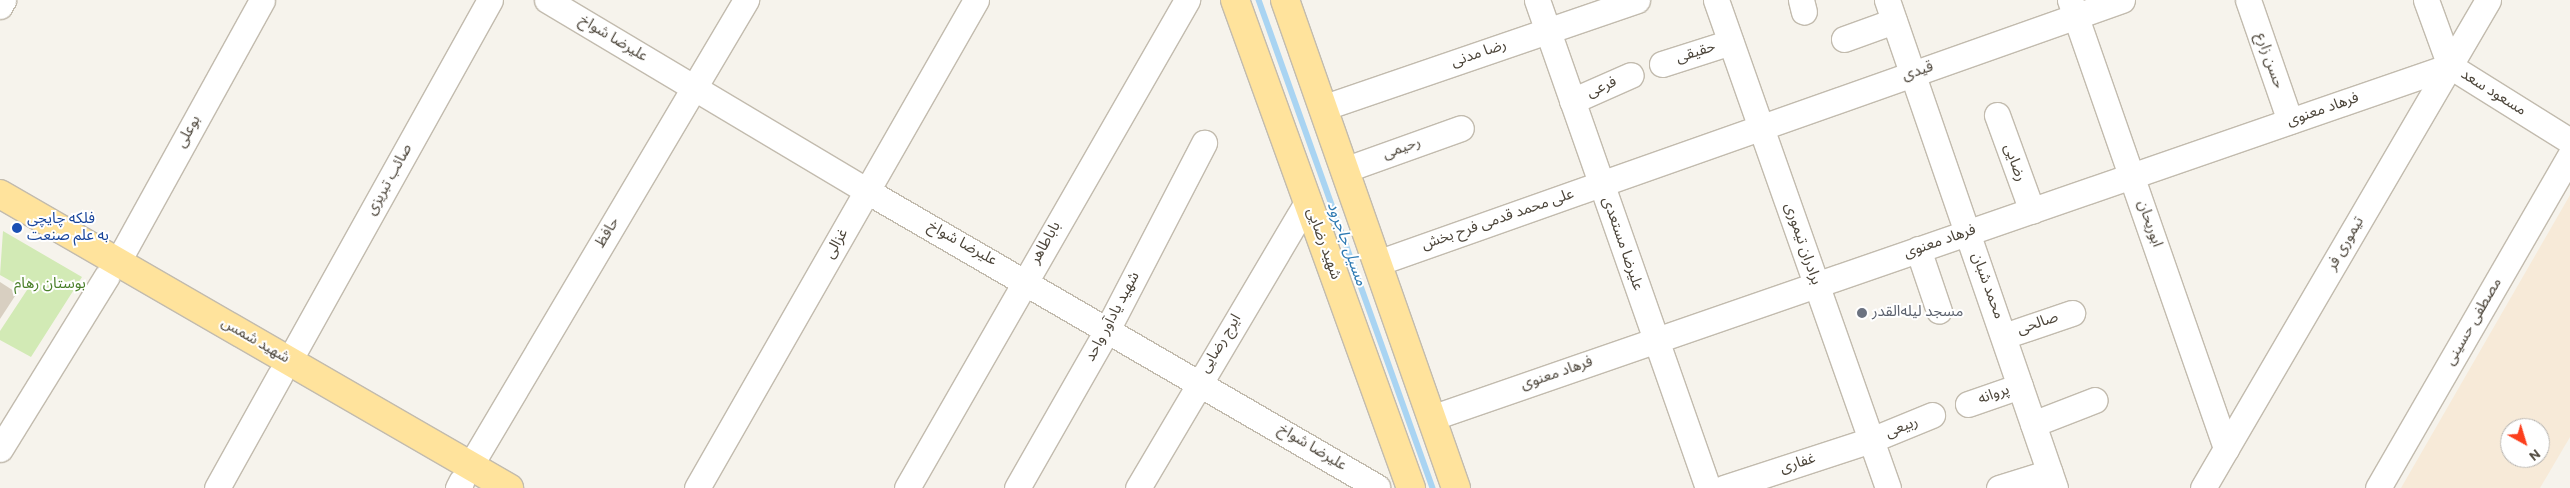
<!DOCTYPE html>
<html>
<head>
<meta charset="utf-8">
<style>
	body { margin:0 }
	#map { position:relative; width:2570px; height:488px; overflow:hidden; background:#f6f3ec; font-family:Overpass,"Noto Sans Arabic",sans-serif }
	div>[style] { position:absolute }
	.commercial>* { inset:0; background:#f7ead8 }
	.green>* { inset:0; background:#d2eab5 }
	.stream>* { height:5.5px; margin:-2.75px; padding:0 2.75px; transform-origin:2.75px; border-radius:2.75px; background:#a9d4f2 }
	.building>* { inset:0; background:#d8cfc1 }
	.roads { filter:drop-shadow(1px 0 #c2bbae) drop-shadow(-1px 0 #c2bbae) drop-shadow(0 1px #c2bbae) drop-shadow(0 -1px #c2bbae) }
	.minor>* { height:25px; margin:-12.5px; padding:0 12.5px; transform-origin:12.5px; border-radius:12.5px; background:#fff }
	.major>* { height:28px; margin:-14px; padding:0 14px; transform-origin:14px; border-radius:14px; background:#ffe39c }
	.dots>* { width:14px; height:14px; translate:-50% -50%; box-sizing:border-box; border:2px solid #fff; border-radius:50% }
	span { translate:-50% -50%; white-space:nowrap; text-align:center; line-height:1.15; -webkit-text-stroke:4px #fff; paint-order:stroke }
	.street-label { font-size:15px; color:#4b4439 }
	.transit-label { font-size:15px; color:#164399 }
	.left { translate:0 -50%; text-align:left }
	.park-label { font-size:15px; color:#4a7f2a }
	.worship-label { font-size:15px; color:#5b616d }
	.water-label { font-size:16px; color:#2e7ab2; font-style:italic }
	.north { position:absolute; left:2500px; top:418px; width:50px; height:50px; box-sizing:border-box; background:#fff; border:1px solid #b7b4b0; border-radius:50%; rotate:141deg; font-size:14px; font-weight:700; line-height:20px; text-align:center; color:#4b4439 }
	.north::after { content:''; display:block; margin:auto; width:18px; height:22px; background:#fc3f1d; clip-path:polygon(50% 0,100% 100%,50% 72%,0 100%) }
</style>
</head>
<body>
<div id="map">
	<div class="commercial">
		<i style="clip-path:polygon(evenodd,2570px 195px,2570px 437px,2540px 488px,2401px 488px,2570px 195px,2510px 428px,2540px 428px,2540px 458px,2510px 458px,2510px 428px)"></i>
	</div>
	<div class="green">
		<i style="clip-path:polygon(3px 231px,82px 277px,31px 357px,0 340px,0 331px,27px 290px,0 275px)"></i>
	</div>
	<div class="stream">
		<i style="left:1259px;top:0;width:518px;rotate:70.38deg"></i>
	</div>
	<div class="building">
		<i style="clip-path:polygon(0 282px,17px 293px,0 319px)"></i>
	</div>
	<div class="roads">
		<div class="minor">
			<i style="left:547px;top:0;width:373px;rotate:30.8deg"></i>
			<i style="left:867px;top:191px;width:590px;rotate:30.13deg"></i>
			<i style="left:1537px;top:0;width:517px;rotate:70.69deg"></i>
			<i style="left:1716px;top:0;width:517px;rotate:70.58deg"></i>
			<i style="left:1801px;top:0;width:12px;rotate:76deg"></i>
			<i style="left:1887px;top:0;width:516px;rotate:71deg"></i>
			<i style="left:2070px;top:0;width:475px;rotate:70.8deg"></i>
			<i style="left:2248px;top:0;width:128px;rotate:70.9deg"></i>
			<i style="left:2426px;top:0;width:70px;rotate:70deg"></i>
			<i style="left:2450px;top:66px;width:142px;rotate:32deg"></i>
			<i style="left:0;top:6px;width:7px;rotate:-63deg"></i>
			<i style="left:1844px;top:39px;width:53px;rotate:-19.8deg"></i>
			<i style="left:1662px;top:64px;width:72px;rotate:-17.7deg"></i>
			<i style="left:1572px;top:101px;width:64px;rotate:-23.8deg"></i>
			<i style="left:1322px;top:108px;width:333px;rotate:-18.9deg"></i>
			<i style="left:1997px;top:115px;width:102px;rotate:70deg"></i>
			<i style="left:1344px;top:170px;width:124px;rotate:-19.7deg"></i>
			<i style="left:1918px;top:249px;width:65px;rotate:71.3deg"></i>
			<i style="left:117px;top:263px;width:300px;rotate:-61.1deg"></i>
			<i style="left:1377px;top:263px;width:790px;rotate:-19.44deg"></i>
			<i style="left:2004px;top:336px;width:72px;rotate:-18.7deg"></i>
			<i style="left:289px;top:361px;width:413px;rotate:-60.9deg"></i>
			<i style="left:1968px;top:404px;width:55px;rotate:-19.1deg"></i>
			<i style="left:1431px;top:418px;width:1078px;rotate:-19.06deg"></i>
			<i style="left:2033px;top:424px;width:66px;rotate:-21.2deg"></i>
			<i style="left:0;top:449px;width:203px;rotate:-58.3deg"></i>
			<i style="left:470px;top:466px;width:542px;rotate:-59.36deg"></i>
			<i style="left:217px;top:488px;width:129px;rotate:-60.9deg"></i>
			<i style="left:458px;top:488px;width:7px;rotate:-63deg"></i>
			<i style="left:697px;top:488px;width:562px;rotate:-60.24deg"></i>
			<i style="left:907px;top:488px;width:563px;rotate:-60.15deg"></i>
			<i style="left:1017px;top:488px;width:182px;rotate:-60.3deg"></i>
			<i style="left:1107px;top:330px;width:211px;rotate:-62.6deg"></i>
			<i style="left:1138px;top:488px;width:334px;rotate:-59.4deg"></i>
			<i style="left:1724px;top:488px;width:155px;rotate:-18.1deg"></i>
			<i style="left:1871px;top:440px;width:66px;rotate:-22.3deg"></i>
			<i style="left:1999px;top:488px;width:53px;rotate:-17.4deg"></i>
			<i style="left:2203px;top:488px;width:565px;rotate:-59.71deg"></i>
			<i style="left:2378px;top:488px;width:384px;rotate:-60deg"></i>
		</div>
		<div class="major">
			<i style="left:1235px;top:0;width:519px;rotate:70.17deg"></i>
			<i style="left:1285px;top:0;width:517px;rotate:70.69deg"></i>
			<i style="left:0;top:194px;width:588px;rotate:30.01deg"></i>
		</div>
	</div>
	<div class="dots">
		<i style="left:17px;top:228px;background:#1a4fb4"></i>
		<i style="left:1862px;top:313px;background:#6b7280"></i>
	</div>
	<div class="street-label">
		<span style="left:613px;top:39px;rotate:31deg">علیرضا شواخ</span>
		<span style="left:1696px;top:53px;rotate:-18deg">حقیقی</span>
		<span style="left:1479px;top:54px;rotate:-19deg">رضا مدنی</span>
		<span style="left:2269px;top:61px;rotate:71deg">حسن زارع</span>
		<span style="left:1918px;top:72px;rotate:-19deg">قیدی</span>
		<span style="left:1602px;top:88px;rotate:-24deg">فرعی</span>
		<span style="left:2493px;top:93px;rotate:32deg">مسعود سعد</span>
		<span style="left:2323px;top:110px;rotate:-19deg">فرهاد معنوی</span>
		<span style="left:189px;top:132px;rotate:-61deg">بوعلی</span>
		<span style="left:1402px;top:149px;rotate:-20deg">رحیمی</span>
		<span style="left:2014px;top:163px;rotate:70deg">رضایی</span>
		<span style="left:390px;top:180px;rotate:-61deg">صائب تبریزی</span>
		<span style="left:1498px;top:220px;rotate:-19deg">علی محمد قدمی فرح بخش</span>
		<span style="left:2149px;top:224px;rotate:71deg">ابوریحان</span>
		<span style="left:608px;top:233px;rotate:-59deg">حافظ</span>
		<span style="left:1940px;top:242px;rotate:-19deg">فرهاد معنوی</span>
		<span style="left:1046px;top:243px;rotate:-60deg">باباطاهر</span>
		<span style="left:837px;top:244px;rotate:-60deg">غزالی</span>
		<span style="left:962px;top:244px;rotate:29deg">علیرضا شواخ</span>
		<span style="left:1323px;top:244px;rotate:70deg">شهید رضایی</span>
		<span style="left:1622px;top:244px;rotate:71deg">علیرضا مستعدی</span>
		<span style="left:1802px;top:244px;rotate:71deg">برادران تیموری</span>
		<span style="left:2346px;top:244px;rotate:-60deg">تیموری فر</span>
		<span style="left:1987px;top:286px;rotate:70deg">محمد شبان</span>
		<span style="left:1113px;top:317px;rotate:-62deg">شهید یادآور واحد</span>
		<span style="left:2474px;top:322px;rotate:-60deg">مصطفی حسینی</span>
		<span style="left:2038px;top:324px;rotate:-19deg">صالحی</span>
		<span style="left:255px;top:341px;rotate:30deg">شهید شمس</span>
		<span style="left:1221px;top:344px;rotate:-59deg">ایرج رضایی</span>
		<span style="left:1557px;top:374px;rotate:-19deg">فرهاد معنوی</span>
		<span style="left:1994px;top:395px;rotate:-19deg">پروانه</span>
		<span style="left:1902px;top:428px;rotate:-22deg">ربیعی</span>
		<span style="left:1312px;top:448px;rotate:31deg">علیرضا شواخ</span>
		<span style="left:1798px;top:464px;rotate:-18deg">غفاری</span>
	</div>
	<div class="transit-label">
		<span class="left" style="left:27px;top:228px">فلکه چایچی<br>به علم صنعت</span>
	</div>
	<div class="park-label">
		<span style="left:50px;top:285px">بوستان رهام</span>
	</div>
	<div class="worship-label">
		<span class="left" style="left:1872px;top:313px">مسجد لیله‌القدر</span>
	</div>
	<div class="water-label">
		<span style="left:1346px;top:244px;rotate:70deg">مسیل جاجرود</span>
	</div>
	<div class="north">N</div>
</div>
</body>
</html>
